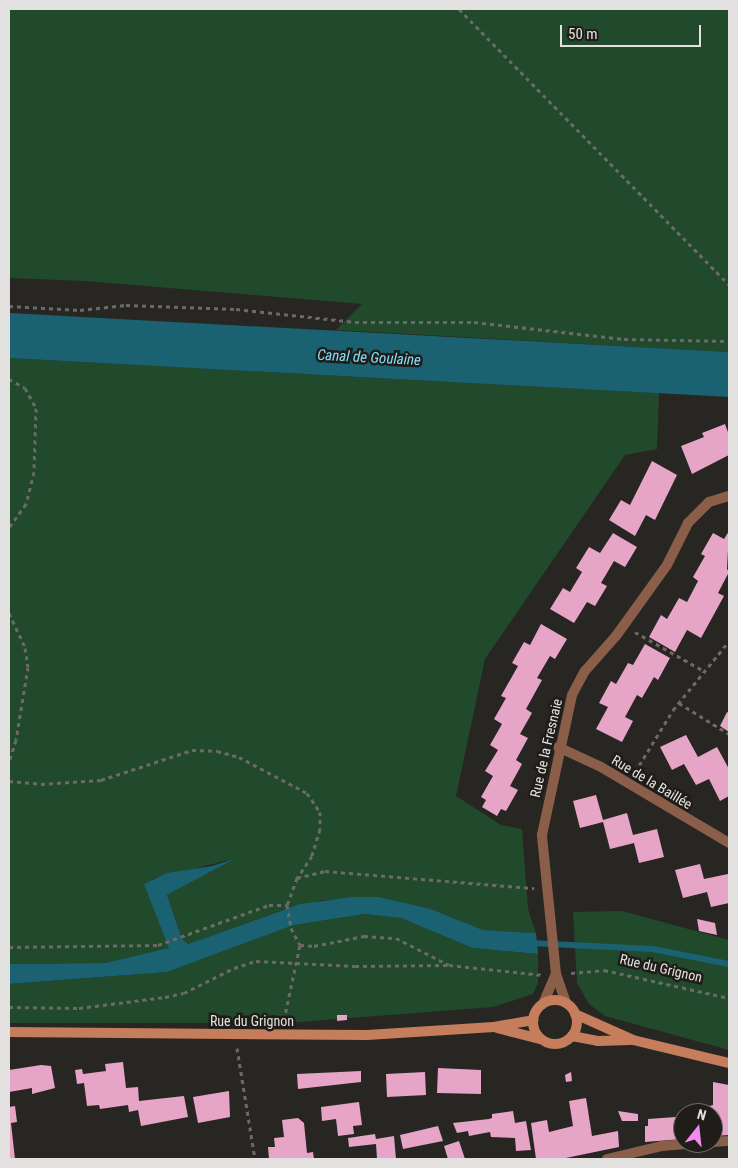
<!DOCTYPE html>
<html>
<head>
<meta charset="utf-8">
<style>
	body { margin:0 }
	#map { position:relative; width:738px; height:1168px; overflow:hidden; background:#282622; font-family:"Roboto Condensed",sans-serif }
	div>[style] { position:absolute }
	.green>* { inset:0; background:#204a2b }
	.water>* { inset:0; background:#1a6171 }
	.stream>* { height:5.5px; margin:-2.75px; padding:0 2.75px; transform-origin:2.75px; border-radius:2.75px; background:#1a6171 }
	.building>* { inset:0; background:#e6a4c7 }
	.path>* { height:3px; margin-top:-1.5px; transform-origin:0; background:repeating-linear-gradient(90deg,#6c6a67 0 4px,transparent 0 8px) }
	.street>* { height:10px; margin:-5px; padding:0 5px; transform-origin:5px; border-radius:5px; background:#8b5e49 }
	.secondary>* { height:10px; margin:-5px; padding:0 5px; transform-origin:5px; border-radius:5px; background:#c57d5b }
	.secondary>.ring { margin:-5px; padding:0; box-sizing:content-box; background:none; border:10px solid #c57d5b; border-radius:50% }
	span { translate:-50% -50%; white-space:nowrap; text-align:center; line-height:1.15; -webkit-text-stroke:5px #1f1c19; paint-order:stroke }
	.street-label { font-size:14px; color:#e3e1df }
	.water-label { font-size:15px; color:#82e1f9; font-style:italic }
	.frame { position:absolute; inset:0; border:10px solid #e3e1df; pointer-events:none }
	.north { position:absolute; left:673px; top:1103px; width:50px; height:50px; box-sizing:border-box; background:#1f1c19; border:1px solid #6d6b68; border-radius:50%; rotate:16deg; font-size:14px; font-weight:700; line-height:20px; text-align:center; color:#e3e1df }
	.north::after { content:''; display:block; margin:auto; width:18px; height:22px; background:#f489f0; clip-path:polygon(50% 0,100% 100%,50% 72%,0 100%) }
	.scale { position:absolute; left:560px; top:25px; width:141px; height:22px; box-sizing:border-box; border:2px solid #e3e1df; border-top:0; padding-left:6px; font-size:15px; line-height:18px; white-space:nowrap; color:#e3e1df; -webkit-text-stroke:4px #1f1c19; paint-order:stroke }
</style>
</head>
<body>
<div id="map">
	<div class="green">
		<i style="clip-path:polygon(9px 9px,729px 9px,729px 352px,336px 330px,362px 304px,85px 281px,9px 278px)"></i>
		<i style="clip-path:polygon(9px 358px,659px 393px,657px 449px,625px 455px,485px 659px,456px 796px,501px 825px,522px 829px,528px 909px,536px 933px,483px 930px,431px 909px,323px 900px,282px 910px,188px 944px,182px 939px,167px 895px,229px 860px,152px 879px,170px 948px,105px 963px,9px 964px)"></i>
		<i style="clip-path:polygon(622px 911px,729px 940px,729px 1050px,605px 1016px,589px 1004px,577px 983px,573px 912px)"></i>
		<i style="clip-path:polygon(365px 914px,401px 918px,474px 948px,538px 954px,538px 983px,533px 994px,493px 1007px,285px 1023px,9px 1023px,9px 984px,167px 972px,294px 925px)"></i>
	</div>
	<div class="water">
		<i style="clip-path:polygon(9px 313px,729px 352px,729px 397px,9px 358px)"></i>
		<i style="clip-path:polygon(234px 859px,167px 895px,182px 939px,188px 944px,300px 904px,353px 897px,378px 897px,431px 909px,483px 930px,536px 933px,538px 954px,473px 948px,401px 918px,365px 914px,294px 925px,167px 972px,9px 984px,9px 964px,105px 963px,169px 948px,144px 884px,167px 873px,212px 866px)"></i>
	</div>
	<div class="stream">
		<i style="left:530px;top:943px;width:123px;rotate:2.8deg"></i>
		<i style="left:653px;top:949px;width:77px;rotate:11.2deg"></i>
	</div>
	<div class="building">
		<i style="clip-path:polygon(725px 424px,729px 435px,729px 455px,692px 474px,681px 446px,704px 437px,702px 433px)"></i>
		<i style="clip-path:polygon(652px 461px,677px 475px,655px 520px,646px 515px,635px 536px,609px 520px,621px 500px,630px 505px)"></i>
		<i style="clip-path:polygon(729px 531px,727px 569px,729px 572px,718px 593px,724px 596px,701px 638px,687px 630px,675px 652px,649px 637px,661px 615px,667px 619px,679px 598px,687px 602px,698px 581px,693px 577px,705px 556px,701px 554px,713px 533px,724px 539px)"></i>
		<i style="clip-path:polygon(613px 533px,637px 547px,625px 567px,614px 561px,601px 583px,607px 586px,595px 606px,587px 602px,574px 623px,550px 609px,563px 588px,570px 592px,582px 572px,576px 568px,589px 547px,600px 553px)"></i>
		<i style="clip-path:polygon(541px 624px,567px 639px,555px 659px,550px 656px,537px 678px,542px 680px,526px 709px,532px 713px,520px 734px,528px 738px,516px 760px,522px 764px,510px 786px,518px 790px,506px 811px,501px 809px,497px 816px,482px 807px,486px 800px,481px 797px,493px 776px,485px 771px,498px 750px,490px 745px,502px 724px,494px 719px,506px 698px,501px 696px,518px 666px,512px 663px,524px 642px,530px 645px)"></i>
		<i style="clip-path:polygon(645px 644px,670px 658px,658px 680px,654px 677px,642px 698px,637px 695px,625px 717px,633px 721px,622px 742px,596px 729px,608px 707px,599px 703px,611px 681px,616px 684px,628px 663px,633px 665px)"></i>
		<i style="clip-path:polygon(727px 712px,729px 713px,729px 732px,720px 726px)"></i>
		<i style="clip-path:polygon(686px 735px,698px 757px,717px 747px,729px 769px,729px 796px,720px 801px,709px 779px,696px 785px,684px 764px,672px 770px,660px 747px)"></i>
		<i style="clip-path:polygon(596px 795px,603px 820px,627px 813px,633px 835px,657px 829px,664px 857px,639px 863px,634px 843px,610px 849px,603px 822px,580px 828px,573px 801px)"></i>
		<i style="clip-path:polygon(700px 864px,704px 879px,728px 874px,729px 903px,711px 907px,707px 892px,683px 898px,675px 870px)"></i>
		<i style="clip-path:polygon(697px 919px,715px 923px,717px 935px,699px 931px)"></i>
		<i style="clip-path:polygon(337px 1015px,347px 1015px,347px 1020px,337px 1021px)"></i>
		<i style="clip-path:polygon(123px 1062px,126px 1088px,138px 1087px,139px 1101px,184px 1096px,188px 1117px,141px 1126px,138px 1110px,129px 1112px,128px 1105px,100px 1109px,99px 1105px,87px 1106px,84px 1083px,77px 1084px,75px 1070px,82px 1069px,83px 1074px,106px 1071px,105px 1064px)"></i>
		<i style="clip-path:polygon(41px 1065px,51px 1066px,55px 1088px,32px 1094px,32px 1088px,9px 1092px,9px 1070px)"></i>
		<i style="clip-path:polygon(438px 1068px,481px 1070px,481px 1094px,437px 1093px)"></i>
		<i style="clip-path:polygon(361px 1071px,361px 1082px,298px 1089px,297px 1074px)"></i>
		<i style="clip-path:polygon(425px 1072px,426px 1095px,387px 1097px,386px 1074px)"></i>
		<i style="clip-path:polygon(571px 1072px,572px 1081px,566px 1082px,565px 1075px)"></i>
		<i style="clip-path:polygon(713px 1082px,729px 1085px,729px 1135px,713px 1136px,713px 1113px,683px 1113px,713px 1105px)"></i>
		<i style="clip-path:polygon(229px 1091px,230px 1117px,198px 1123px,193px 1097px)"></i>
		<i style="clip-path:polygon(586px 1098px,592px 1136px,618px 1131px,619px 1147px,561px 1159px,536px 1159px,531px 1123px,547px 1120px,549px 1132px,573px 1126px,569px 1101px)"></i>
		<i style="clip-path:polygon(359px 1102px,362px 1125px,353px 1126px,354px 1134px,338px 1136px,336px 1119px,322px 1121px,321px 1107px)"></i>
		<i style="clip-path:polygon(15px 1106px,17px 1122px,11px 1123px,15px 1159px,9px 1159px,9px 1107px)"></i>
		<i style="clip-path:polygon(513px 1111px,515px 1123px,526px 1121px,531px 1150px,516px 1151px,515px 1138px,491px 1137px,490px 1132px,469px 1136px,468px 1131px,457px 1133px,453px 1123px,489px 1119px,492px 1118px,492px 1114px)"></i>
		<i style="clip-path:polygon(618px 1111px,638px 1114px,638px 1121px,622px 1121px)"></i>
		<i style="clip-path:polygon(676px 1117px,683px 1118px,683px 1139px,645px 1142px,645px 1126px,648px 1126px,648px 1119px)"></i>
		<i style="clip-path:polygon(298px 1118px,304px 1123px,307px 1153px,313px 1152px,314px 1159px,269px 1159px,268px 1147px,275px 1147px,274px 1138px,284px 1137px,282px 1120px)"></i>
		<i style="clip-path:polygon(438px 1126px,443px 1141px,403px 1149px,400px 1135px)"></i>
		<i style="clip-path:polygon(375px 1134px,376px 1139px,394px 1136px,396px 1159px,377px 1159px,376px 1144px,349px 1147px,348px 1138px)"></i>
		<i style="clip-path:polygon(459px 1141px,465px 1159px,448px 1159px,444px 1146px)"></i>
	</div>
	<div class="path">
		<i style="left:459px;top:9px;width:386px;rotate:45.6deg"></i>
		<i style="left:9px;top:306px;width:71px;rotate:3.2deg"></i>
		<i style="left:80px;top:310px;width:46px;rotate:-6.2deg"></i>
		<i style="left:126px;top:305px;width:110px;rotate:2.1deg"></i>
		<i style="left:236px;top:309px;width:120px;rotate:6.2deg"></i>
		<i style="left:355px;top:322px;width:119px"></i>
		<i style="left:474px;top:322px;width:151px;rotate:6.5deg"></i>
		<i style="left:624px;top:339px;width:105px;rotate:1.1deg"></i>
		<i style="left:9px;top:379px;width:18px;rotate:29deg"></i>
		<i style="left:25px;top:388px;width:23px;rotate:61deg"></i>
		<i style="left:36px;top:408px;width:64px;rotate:91.8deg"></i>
		<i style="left:34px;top:472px;width:33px;rotate:104deg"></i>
		<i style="left:26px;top:504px;width:29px;rotate:126deg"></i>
		<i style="left:9px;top:613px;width:38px;rotate:65deg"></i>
		<i style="left:25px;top:648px;width:19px;rotate:81deg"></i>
		<i style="left:28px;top:667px;width:74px;rotate:99.3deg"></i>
		<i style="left:16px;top:740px;width:22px;rotate:108deg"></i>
		<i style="left:635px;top:632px;width:79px;rotate:29.5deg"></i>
		<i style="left:679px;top:703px;width:59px;rotate:31.8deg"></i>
		<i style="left:635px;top:772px;width:73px;rotate:-58.5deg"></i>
		<i style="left:673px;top:710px;width:89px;rotate:-50.9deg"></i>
		<i style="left:9px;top:781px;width:32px;rotate:5deg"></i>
		<i style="left:41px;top:784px;width:60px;rotate:-3.8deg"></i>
		<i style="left:101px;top:780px;width:96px;rotate:-18.2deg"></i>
		<i style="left:192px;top:750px;width:25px;rotate:2deg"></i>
		<i style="left:217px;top:751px;width:23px;rotate:15deg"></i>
		<i style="left:239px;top:757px;width:77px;rotate:27.9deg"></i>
		<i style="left:307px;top:793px;width:23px;rotate:56deg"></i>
		<i style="left:320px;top:812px;width:17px;rotate:90deg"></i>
		<i style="left:320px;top:829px;width:28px;rotate:107deg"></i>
		<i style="left:312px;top:856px;width:27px;rotate:124deg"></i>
		<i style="left:297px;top:878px;width:29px;rotate:110deg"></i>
		<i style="left:287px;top:905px;width:23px;rotate:80deg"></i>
		<i style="left:291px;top:928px;width:19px;rotate:62deg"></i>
		<i style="left:300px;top:945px;width:14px;rotate:4deg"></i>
		<i style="left:314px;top:946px;width:51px;rotate:-11.3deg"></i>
		<i style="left:364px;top:936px;width:32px;rotate:4deg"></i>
		<i style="left:396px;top:938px;width:59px;rotate:27deg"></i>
		<i style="left:297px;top:878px;width:29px;rotate:-14deg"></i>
		<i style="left:325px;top:871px;width:210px;rotate:4.7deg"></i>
		<i style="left:9px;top:947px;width:149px;rotate:-0.8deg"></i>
		<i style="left:158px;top:945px;width:118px;rotate:-19.8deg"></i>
		<i style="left:269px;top:905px;width:18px"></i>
		<i style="left:571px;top:973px;width:33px;rotate:-5deg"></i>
		<i style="left:604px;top:970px;width:128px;rotate:12.6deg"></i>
		<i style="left:9px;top:1007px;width:70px;rotate:0.8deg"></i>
		<i style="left:79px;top:1008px;width:87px;rotate:-7.3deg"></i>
		<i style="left:165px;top:997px;width:19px;rotate:-12deg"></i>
		<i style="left:184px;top:993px;width:56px;rotate:-26.6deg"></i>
		<i style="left:234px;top:968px;width:23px;rotate:-18deg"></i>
		<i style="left:256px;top:961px;width:99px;rotate:2.9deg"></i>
		<i style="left:355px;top:966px;width:94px;rotate:-0.6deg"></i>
		<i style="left:449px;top:965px;width:94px;rotate:6.1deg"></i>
		<i style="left:284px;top:1020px;width:77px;rotate:-78deg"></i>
		<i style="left:237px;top:1048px;width:112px;rotate:80.8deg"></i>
	</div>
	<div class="street">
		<i style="left:558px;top:747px;width:47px;rotate:24.9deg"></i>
		<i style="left:601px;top:767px;width:149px;rotate:30.7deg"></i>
		<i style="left:566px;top:1003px;width:31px;rotate:-109deg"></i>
		<i style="left:556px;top:974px;width:140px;rotate:-95.8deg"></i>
		<i style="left:542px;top:835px;width:143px;rotate:-77.9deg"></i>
		<i style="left:572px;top:695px;width:27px;rotate:-62deg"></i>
		<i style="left:585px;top:671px;width:47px;rotate:-48.5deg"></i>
		<i style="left:616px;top:636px;width:87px;rotate:-54.3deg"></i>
		<i style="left:667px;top:565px;width:47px;rotate:-63.4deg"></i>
		<i style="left:688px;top:523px;width:30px;rotate:-45deg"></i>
		<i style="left:709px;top:502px;width:21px;rotate:-17deg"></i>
		<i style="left:543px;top:1004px;width:33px;rotate:-67deg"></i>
		<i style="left:713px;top:1142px;width:16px;rotate:-4deg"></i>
		<i style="left:607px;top:1159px;width:57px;rotate:-13.3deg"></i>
		<i style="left:662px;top:1146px;width:38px;rotate:-5deg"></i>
	</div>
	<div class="secondary">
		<i class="ring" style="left:533px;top:1000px;width:34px;height:34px"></i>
		<i style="left:575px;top:1014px;width:64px;rotate:24.1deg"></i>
		<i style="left:633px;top:1040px;width:99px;rotate:13.5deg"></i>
		<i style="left:497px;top:1028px;width:44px;rotate:14.3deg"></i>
		<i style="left:9px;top:1032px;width:358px;rotate:0.5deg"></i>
		<i style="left:367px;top:1035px;width:127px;rotate:-3.6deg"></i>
		<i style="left:494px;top:1027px;width:40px;rotate:-10deg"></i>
		<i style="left:572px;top:1036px;width:26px;rotate:11deg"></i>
		<i style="left:598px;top:1041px;width:32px;rotate:-2deg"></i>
	</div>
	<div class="street-label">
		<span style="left:546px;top:748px;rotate:-77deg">Rue de la Fresnaie</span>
		<span style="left:652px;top:782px;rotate:31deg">Rue de la Baillée</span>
		<span style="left:661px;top:968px;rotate:13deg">Rue du Grignon</span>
		<span style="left:252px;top:1021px">Rue du Grignon</span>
	</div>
	<div class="water-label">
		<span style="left:369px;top:358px;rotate:3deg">Canal de Goulaine</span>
	</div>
	<div class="frame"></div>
	<div class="north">N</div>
	<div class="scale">50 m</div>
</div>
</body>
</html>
